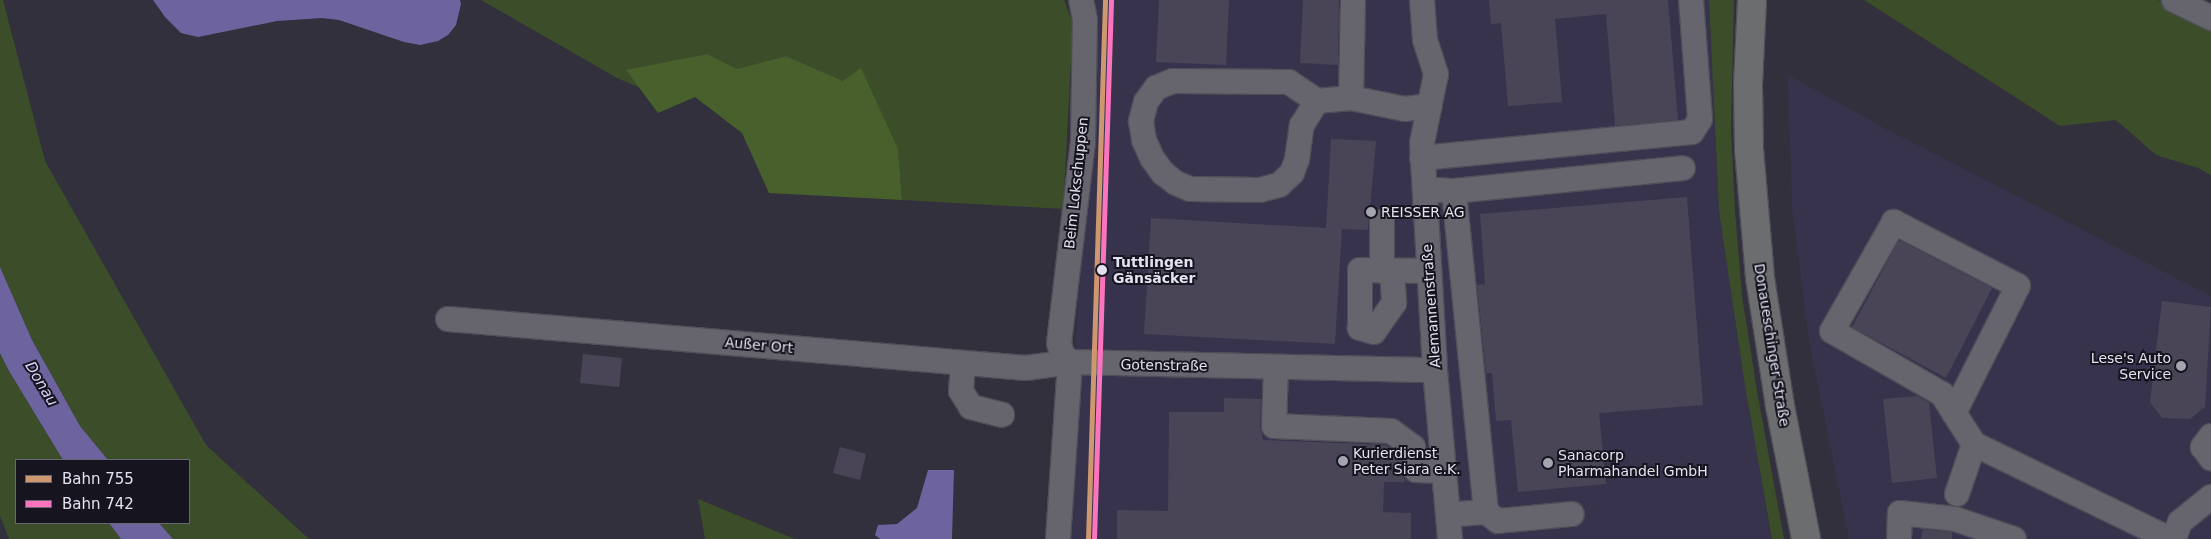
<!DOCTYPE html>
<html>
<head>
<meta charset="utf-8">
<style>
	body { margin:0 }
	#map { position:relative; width:2211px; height:539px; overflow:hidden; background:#32303c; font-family:"DejaVu Sans",sans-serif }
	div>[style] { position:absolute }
	.built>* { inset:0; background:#37334d }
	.green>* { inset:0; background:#3c4d2a }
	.forest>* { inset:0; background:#48612c }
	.water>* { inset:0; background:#6d639e }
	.building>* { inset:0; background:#494556 }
	.roads { filter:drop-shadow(1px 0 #4f4e58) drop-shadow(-1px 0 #4f4e58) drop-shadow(0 1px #4f4e58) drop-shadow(0 -1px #4f4e58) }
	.minor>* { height:24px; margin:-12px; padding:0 12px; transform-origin:12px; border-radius:12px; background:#66656e }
	.major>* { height:28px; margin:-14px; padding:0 14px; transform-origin:14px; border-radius:14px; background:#6b6d6e }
	.rail-1>* { height:5px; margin:-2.5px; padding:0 2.5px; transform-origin:2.5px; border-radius:2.5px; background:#cd976f }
	.rail-2>* { height:5px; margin:-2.5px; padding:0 2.5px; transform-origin:2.5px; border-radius:2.5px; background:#fc73be }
	.dots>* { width:14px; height:14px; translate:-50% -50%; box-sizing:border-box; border:2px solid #16151f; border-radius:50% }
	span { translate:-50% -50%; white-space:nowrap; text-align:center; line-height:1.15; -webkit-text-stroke:4px #16151f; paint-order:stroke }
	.street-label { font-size:14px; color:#e3e2f0 }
	.poi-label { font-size:14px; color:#e3e2f0 }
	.left { translate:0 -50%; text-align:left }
	.right { translate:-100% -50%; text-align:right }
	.stop-label { font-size:14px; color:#e3e2f0; font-weight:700 }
	.water-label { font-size:15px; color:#d9d4fa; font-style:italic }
	.legend { position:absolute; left:15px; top:459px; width:175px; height:65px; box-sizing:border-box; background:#16151f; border:1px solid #686773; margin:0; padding:6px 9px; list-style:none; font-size:15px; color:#e3e2f0 }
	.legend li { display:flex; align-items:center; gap:10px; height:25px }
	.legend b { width:25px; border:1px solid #686773 }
</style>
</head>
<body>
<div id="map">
	<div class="built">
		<i style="clip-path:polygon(1089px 0,1709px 0,1719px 211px,1745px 386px,1772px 539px,1069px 539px)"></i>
		<i style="clip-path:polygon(1788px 75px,1886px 129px,2211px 296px,2211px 539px,1849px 539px,1809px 340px,1792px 208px)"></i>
	</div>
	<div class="green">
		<i style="clip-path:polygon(0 0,3px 0,45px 161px,206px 445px,309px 539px,173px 539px,159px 523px,189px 523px,189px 460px,108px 460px,80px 426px,32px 340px,0 267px)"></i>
		<i style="clip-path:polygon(481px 0,1064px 0,1073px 24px,1063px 209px,902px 200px,898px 149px,843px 81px,786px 56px,737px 69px,707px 54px,627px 71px,640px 88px,617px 78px)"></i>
		<i style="clip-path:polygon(1709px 0,1734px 0,1731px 131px,1735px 211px,1742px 296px,1757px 391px,1784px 539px,1772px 539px,1745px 386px,1719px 211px)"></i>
		<i style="clip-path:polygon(1864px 0,2158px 0,2211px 27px,2211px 175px,2198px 168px,2156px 155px,2116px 120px,2060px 126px)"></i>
		<i style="clip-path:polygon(0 353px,9px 371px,63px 460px,16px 460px,16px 523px,109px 523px,121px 539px,9px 539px,0 516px)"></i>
		<i style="clip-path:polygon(698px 499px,795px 539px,705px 539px)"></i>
	</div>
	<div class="forest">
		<i style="clip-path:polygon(707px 54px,737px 69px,786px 56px,843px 81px,861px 68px,898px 149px,902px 200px,769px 193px,742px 133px,695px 97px,658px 113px,626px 70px)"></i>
	</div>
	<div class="water">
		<i style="clip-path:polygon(153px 0,460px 0,461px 4px,456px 25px,448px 35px,438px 41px,420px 45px,404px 42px,339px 20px,322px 18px,277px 21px,198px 37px,181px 33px,165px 17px)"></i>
		<i style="clip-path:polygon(0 267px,32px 340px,80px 426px,108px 460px,63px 460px,9px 371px,0 353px)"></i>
		<i style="clip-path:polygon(928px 470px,954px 470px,952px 539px,880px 539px,875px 535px,878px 525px,897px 524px,917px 508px)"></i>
		<i style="clip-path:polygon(109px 523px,159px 523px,173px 539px,121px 539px)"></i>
	</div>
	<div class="building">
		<i style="clip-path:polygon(1159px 0,1229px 0,1226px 65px,1156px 62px)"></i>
		<i style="clip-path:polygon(1303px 0,1339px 0,1338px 65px,1300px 63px)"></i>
		<i style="clip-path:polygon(1489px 0,1668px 0,1678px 120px,1615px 126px,1606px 14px,1555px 19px,1562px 102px,1508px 106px,1501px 23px,1491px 24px)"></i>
		<i style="clip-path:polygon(1331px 139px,1376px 141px,1368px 230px,1342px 229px,1335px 344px,1144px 334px,1151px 218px,1326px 228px)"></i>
		<i style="clip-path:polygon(1687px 197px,1703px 405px,1599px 413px,1606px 484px,1518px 492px,1511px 420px,1496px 421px,1492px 373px,1486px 373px,1477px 285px,1485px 284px,1480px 214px)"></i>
		<i style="clip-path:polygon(1899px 240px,1992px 288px,1946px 378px,1852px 327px)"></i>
		<i style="clip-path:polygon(2162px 301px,2211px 307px,2205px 407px,2190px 419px,2162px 418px,2150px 402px)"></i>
		<i style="clip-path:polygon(583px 354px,622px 358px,619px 387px,580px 383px)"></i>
		<i style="clip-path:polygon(1917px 396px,1929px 403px,1937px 478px,1892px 483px,1883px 399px)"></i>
		<i style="clip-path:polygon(1224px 398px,1261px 399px,1260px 426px,1263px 440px,1386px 445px,1400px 455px,1405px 482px,1384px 482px,1383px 512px,1411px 513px,1411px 539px,1117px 539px,1117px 510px,1168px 511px,1169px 412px,1224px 412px)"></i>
		<i style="clip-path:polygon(840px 447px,866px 454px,860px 480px,833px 473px)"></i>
		<i style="clip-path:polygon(1923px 529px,1952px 532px,1952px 539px,1921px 539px)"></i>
	</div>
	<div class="roads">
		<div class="minor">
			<i style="left:1422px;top:0;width:40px;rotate:85.7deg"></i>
			<i style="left:1425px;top:40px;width:36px;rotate:72deg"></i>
			<i style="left:1436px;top:74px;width:70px;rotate:101.5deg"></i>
			<i style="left:1422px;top:143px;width:227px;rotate:86.7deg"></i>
			<i style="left:1435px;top:370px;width:170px;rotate:84.9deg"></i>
			<i style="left:2174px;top:0;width:41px;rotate:25.9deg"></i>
			<i style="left:1351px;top:98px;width:98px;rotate:-88.8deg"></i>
			<i style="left:1317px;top:101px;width:34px;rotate:-146deg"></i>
			<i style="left:1289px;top:82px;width:116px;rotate:-179.5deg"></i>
			<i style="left:1173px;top:81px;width:18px;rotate:158deg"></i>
			<i style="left:1156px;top:88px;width:17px;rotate:126deg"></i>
			<i style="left:1146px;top:102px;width:20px;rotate:105deg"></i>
			<i style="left:1141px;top:121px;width:19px;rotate:81deg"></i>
			<i style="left:1144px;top:140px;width:20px;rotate:66deg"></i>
			<i style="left:1152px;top:158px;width:19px;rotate:54deg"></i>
			<i style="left:1163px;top:173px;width:16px;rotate:38deg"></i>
			<i style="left:1176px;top:183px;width:15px;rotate:23deg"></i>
			<i style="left:1190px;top:189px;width:70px;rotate:0.8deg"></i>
			<i style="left:1260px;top:190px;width:20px;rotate:-15deg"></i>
			<i style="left:1279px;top:185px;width:18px;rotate:-43deg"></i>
			<i style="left:1292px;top:173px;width:15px;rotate:-70deg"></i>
			<i style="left:1297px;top:159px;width:34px;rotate:-82deg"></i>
			<i style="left:1302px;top:125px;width:28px;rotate:-58deg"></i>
			<i style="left:1317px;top:101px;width:34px;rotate:-5deg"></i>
			<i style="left:1351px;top:98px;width:55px;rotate:11.5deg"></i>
			<i style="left:1405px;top:109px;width:25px;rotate:-7deg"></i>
			<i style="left:1422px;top:158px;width:271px;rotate:-5.5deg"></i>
			<i style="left:1692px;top:132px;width:15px;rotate:-58deg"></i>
			<i style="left:1700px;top:119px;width:119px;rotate:-94.3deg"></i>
			<i style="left:1438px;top:190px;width:16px;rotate:4deg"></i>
			<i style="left:1454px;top:191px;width:230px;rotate:-5.7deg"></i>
			<i style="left:1454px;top:191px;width:323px;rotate:84.3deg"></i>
			<i style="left:1382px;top:222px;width:49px;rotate:90deg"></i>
			<i style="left:1392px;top:271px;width:32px;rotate:86deg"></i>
			<i style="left:1394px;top:303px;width:35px;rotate:125deg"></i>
			<i style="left:1374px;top:332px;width:15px;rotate:-164deg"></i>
			<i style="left:1360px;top:328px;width:58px;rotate:-90deg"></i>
			<i style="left:1360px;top:270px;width:69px;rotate:0.8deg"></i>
			<i style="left:448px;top:319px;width:580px;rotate:4.85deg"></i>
			<i style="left:1026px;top:368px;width:44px;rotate:-7.8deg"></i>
			<i style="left:1070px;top:362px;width:365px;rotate:1.3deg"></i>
			<i style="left:1070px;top:362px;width:11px;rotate:-135deg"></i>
			<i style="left:1062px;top:354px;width:11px;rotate:-105deg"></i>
			<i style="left:1059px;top:343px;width:202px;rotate:-83.2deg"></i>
			<i style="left:1083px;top:142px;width:122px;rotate:-89.1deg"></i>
			<i style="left:1085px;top:20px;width:20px;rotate:-101deg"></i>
			<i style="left:963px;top:363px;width:28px;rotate:94deg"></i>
			<i style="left:961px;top:391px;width:19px;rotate:58deg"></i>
			<i style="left:971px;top:407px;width:32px;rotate:14deg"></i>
			<i style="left:1276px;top:368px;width:58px;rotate:92deg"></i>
			<i style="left:1274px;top:426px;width:117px;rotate:2.4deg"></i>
			<i style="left:1391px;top:431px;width:27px;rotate:36deg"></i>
			<i style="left:1413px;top:447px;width:23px;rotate:83deg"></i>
			<i style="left:1416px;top:470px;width:28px;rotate:2deg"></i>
			<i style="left:1954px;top:413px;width:142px;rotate:-63.3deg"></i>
			<i style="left:2018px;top:286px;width:140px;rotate:-152.7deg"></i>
			<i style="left:1894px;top:222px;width:125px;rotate:119.6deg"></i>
			<i style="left:1832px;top:331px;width:127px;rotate:29.8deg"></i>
			<i style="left:1942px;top:394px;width:59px;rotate:57.4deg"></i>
			<i style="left:1974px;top:444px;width:218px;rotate:25.9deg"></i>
			<i style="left:2211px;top:436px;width:14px;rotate:126deg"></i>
			<i style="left:2203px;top:447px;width:14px;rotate:54deg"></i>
			<i style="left:1957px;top:494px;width:53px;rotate:-71.2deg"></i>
			<i style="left:1448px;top:515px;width:38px;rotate:-5deg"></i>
			<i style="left:1486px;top:512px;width:15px;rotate:37deg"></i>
			<i style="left:1498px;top:521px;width:74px;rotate:-5.4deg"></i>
			<i style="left:1058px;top:539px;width:177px;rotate:-86.1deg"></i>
			<i style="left:1899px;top:539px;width:26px;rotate:-88deg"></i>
			<i style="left:1900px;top:513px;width:55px;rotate:6.2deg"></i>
			<i style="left:1955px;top:519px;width:62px;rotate:18.7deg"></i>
			<i style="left:2174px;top:539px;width:18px;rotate:-71deg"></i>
			<i style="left:2180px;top:522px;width:40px;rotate:-39deg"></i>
		</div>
		<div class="major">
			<i style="left:1752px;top:0;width:84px;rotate:92.7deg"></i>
			<i style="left:1748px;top:84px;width:65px;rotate:89.1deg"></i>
			<i style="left:1749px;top:149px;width:129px;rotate:85.1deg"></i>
			<i style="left:1760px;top:278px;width:130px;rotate:81.1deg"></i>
			<i style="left:1780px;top:406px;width:136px;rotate:78.9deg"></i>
		</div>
	</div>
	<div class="rail-1">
		<i style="left:1088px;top:539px;width:539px;rotate:-88.19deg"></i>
	</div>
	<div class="rail-2">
		<i style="left:1094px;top:539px;width:539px;rotate:-88.19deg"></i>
	</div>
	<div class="dots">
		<i style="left:1371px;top:212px;background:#a5a4b1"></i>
		<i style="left:1102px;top:270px;background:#e3e2f0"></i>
		<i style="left:2181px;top:366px;background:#a5a4b1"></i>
		<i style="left:1343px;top:461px;background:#a5a4b1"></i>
		<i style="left:1548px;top:463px;background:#a5a4b1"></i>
	</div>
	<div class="street-label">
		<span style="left:1076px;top:183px;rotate:-84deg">Beim Lokschuppen</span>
		<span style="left:1431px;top:306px;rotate:-94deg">Alemannenstraße</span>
		<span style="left:759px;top:345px;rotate:5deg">Außer Ort</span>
		<span style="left:1772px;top:345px;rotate:81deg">Donaueschinger Straße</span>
		<span style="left:1164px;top:365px;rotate:1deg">Gotenstraße</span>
	</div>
	<div class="poi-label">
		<span class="left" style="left:1381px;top:212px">REISSER AG</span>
		<span class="right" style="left:2171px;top:366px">Lese's Auto<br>Service</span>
		<span class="left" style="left:1353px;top:461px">Kurierdienst<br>Peter Siara e.K.</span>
		<span class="left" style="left:1558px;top:463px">Sanacorp<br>Pharmahandel GmbH</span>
	</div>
	<div class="stop-label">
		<span class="left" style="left:1113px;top:270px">Tuttlingen<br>Gänsäcker</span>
	</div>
	<div class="water-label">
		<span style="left:41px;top:384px;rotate:59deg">Donau</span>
	</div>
	<ul class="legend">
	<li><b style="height:6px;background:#cd976f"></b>Bahn 755</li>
	<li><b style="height:6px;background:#fc73be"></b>Bahn 742</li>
	</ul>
</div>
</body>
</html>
